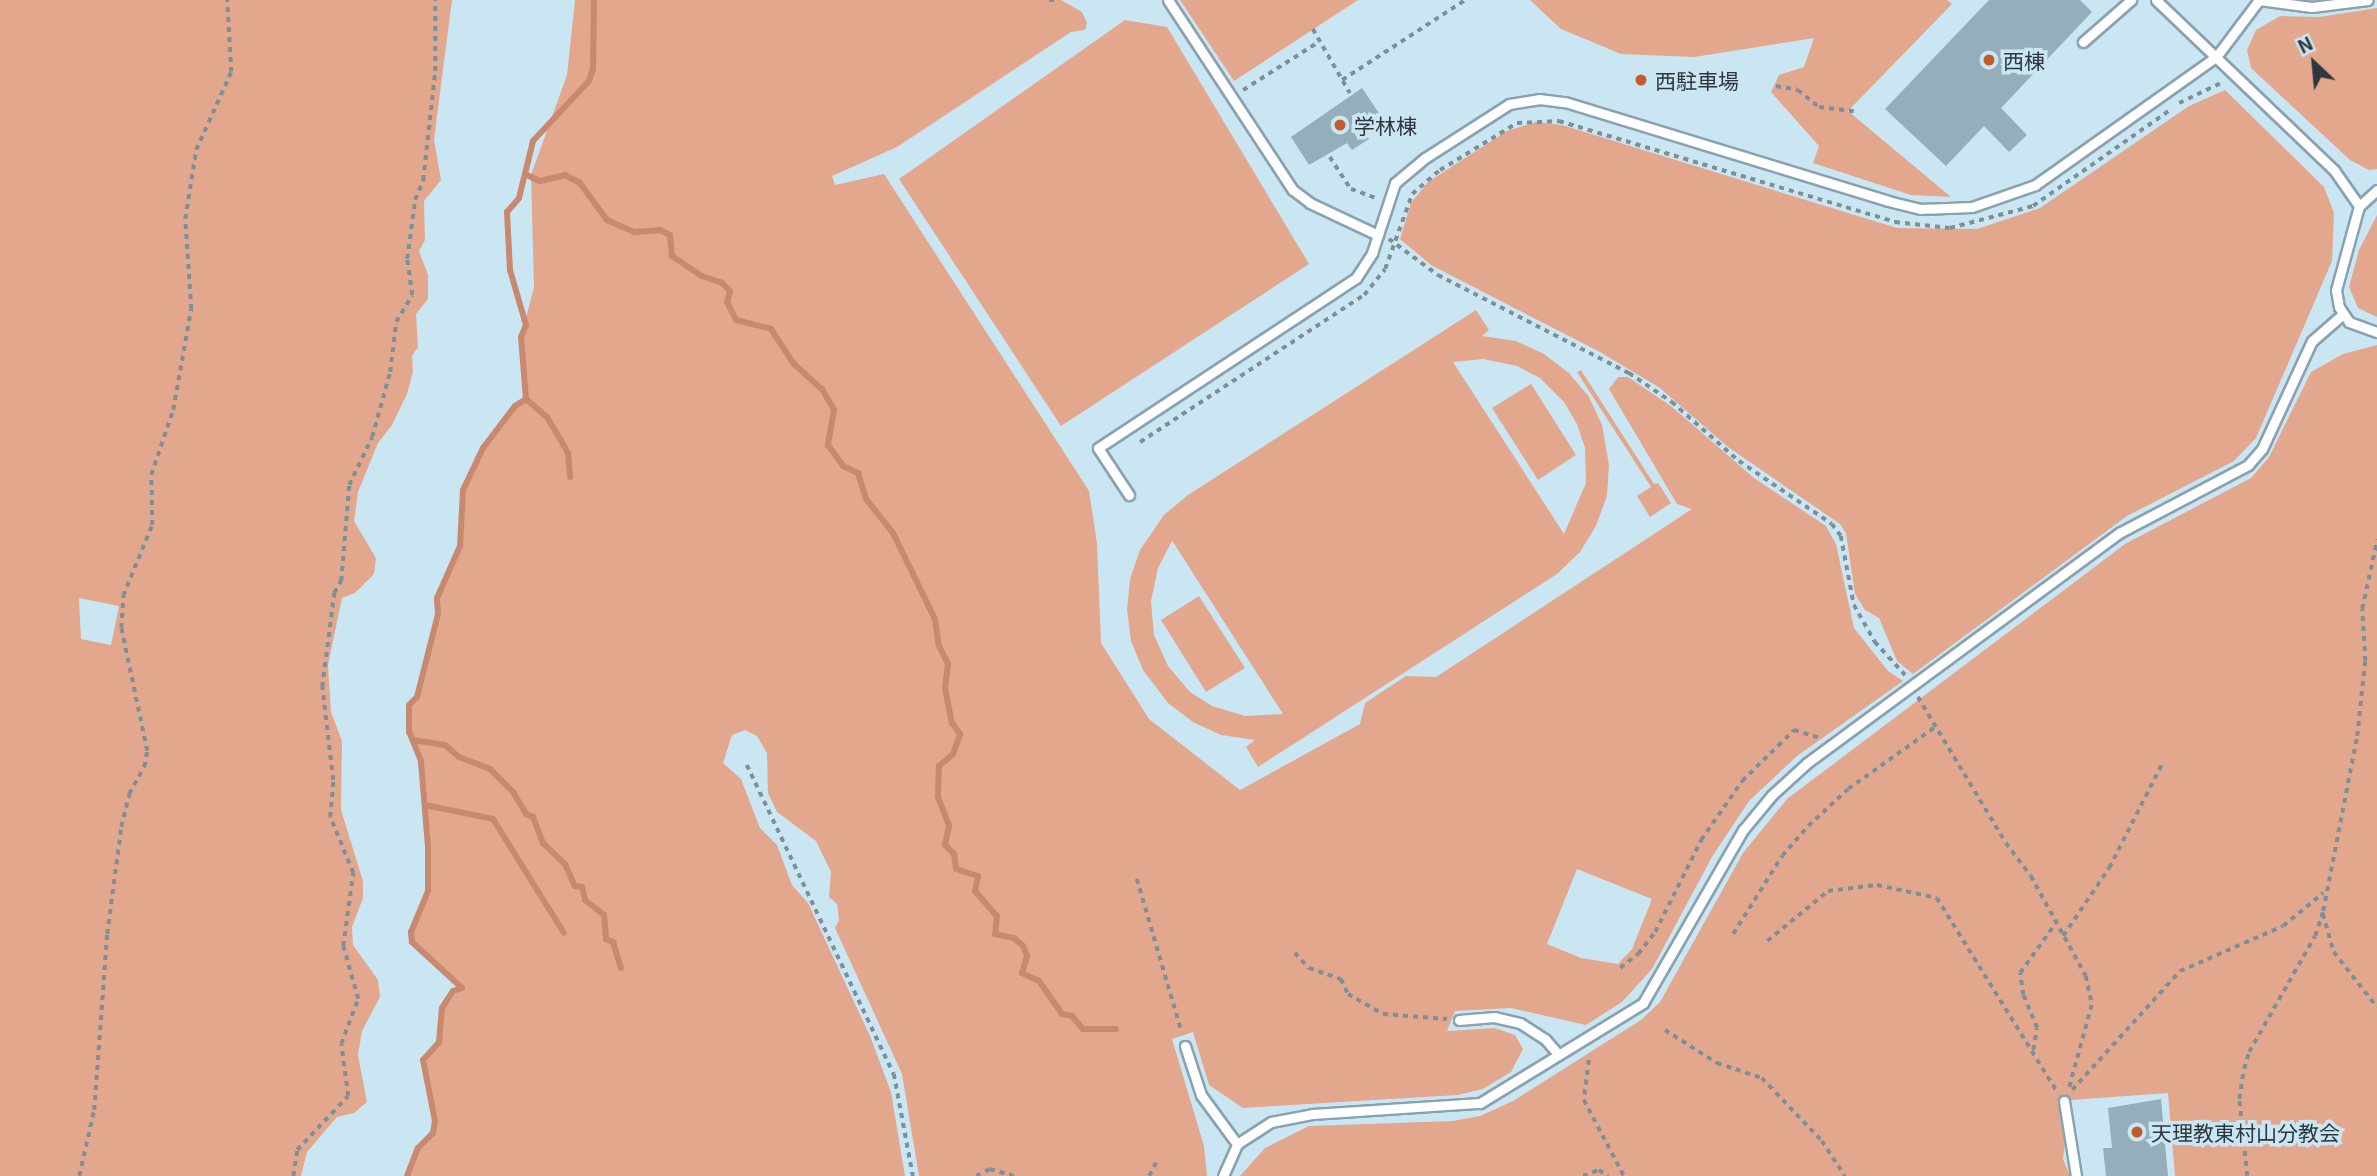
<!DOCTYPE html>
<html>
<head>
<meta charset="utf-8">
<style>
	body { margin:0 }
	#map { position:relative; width:2377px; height:1176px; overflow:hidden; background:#cbe6f3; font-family:Georgia,"Noto Sans JP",serif }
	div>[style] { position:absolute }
	.green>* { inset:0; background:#e3a78e }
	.stream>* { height:6px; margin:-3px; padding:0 3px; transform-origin:3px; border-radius:3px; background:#c88970 }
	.building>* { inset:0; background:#95aebb }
	.path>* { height:3.5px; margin-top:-1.75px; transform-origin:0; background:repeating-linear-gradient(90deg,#7d9099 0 5px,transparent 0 10px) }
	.roads { filter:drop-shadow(2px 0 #89a2af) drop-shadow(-2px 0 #89a2af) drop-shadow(0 2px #89a2af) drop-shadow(0 -2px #89a2af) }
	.lane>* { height:9px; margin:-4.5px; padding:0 4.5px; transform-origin:4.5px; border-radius:4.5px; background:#fff }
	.dots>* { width:19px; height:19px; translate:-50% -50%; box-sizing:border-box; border:4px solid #cbe6f3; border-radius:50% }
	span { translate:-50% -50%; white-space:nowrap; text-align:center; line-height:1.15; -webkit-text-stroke:7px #cbe6f3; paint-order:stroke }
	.poi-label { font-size:21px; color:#2d373d }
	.left { translate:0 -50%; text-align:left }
	.north { position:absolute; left:2279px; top:28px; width:70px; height:70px; -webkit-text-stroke:5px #cbe6f3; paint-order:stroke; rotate:334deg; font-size:19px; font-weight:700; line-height:28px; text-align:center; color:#2d373d }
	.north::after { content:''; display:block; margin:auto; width:24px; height:32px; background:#2d373d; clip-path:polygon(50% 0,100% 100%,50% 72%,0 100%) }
</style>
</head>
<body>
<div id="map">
	<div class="green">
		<i style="clip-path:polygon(evenodd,0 0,452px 0,434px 140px,441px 180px,424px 201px,425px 240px,419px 251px,428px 275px,428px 299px,416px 314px,418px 347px,412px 356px,413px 372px,407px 394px,392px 425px,378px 443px,358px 492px,354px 521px,376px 558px,374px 574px,355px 593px,342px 598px,328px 665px,331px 712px,342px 741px,341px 810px,363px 881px,363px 898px,352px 927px,353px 945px,378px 980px,380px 997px,362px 1031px,358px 1055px,367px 1102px,354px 1113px,337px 1117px,307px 1152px,301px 1176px,0 1176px,0 0,79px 598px,119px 606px,111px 645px,81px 639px,79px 598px)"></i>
		<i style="clip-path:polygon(evenodd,575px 0,1061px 0,1082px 12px,1087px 23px,1085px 30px,1071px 32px,897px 147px,832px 176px,835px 185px,884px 174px,1089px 491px,1097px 543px,1101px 643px,1149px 719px,1240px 790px,1360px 724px,1365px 703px,1406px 676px,1436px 677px,1692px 509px,1677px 504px,1609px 389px,1618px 377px,1628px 377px,1671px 406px,1754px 478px,1826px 526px,1836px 544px,1854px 628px,1888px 671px,1903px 681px,1797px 756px,1749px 801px,1712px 857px,1652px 969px,1622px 1002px,1586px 1025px,1511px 1008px,1455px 1011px,1447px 1031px,1495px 1028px,1515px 1035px,1523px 1049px,1511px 1072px,1483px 1089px,1458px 1095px,1243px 1108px,1209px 1085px,1193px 1032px,1172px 1039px,1204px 1146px,1207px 1176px,919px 1176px,902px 1074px,835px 928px,839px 920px,837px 904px,829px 897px,831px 872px,816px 841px,777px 812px,768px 793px,767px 753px,757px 736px,745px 730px,732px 735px,723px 763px,741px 779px,760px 828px,777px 845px,792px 885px,808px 903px,870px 1036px,891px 1092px,905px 1176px,407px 1176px,418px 1148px,433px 1133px,435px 1121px,423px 1060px,439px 1042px,442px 1008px,453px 991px,461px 988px,412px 942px,411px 932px,428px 891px,428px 847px,421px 761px,409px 732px,409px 705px,417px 697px,438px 615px,437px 598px,460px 546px,463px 490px,483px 448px,515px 406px,526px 399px,521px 337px,534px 287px,531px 175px,567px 75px,575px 0,1577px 869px,1652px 899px,1632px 949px,1618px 964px,1581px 958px,1547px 944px,1577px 869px)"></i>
		<i style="clip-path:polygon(1180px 0,1358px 0,1234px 81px)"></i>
		<i style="clip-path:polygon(1530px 0,1947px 0,1952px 4px,1848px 111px,1951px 197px,1911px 195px,1813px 163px,1819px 146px,1771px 92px,1779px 75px,1804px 67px,1814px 38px,1694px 57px,1621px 54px,1561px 29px)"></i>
		<i style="clip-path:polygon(2377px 8px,2377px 169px,2369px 170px,2350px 160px,2251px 68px,2247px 50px,2256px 30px,2280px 16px,2319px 17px)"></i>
		<i style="clip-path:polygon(1125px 20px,1167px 27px,1309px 264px,1061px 426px,899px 179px)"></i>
		<i style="clip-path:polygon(2225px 90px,2324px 187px,2334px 213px,2332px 261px,2256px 438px,2234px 461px,2127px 516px,1913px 674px,1897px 661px,1879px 618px,1865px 610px,1855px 594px,1846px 533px,1840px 524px,1728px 447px,1660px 388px,1600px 352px,1431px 265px,1400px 239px,1411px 203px,1428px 182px,1507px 131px,1536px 122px,1562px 125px,1897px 228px,1977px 229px,2040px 208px,2189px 106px)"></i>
		<i style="clip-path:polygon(2377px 215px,2377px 317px,2358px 308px,2349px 287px,2359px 250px)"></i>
		<i style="clip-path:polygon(evenodd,1476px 310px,1489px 330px,1482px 336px,1516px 341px,1544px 354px,1569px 373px,1589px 397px,1602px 425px,1609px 465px,1607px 496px,1596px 526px,1580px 552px,1557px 574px,1258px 767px,1246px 747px,1255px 740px,1221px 735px,1193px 722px,1168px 703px,1143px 670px,1131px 641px,1127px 610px,1130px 579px,1140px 550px,1164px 515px,1188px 495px,1476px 310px,1483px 359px,1517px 366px,1540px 378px,1564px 402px,1577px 424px,1585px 448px,1586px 483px,1564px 534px,1453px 362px,1483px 359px,1476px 310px,1172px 541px,1173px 542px,1283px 714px,1245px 716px,1212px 706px,1190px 692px,1168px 666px,1154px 635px,1151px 601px,1158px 568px,1172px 541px)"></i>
		<i style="clip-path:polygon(2377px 345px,2377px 1176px,2175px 1176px,2168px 1093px,2071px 1100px,2063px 1159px,2070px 1176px,1240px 1176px,1265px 1148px,1309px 1126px,1453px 1121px,1480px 1116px,1513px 1101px,1641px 1020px,1660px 1002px,1743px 853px,1787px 799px,2125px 544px,2251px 478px,2269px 457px,2311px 372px,2343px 354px)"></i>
		<i style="clip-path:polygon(1581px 370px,1654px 484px,1658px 483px,1671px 503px,1650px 517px,1637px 496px,1651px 487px,1577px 372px)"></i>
		<i style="clip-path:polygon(1531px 384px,1576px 455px,1538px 480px,1492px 408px)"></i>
		<i style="clip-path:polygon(1199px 596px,1245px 668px,1206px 692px,1161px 620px)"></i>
	</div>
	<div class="stream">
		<i style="left:527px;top:175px;width:14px;rotate:25deg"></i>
		<i style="left:540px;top:181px;width:26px;rotate:-13deg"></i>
		<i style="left:565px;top:175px;width:17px;rotate:28deg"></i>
		<i style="left:580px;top:183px;width:46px;rotate:53.9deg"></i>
		<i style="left:607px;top:220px;width:30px;rotate:24deg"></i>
		<i style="left:634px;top:232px;width:26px;rotate:-4deg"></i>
		<i style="left:660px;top:230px;width:11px;rotate:27deg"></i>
		<i style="left:670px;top:235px;width:21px;rotate:85deg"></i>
		<i style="left:672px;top:256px;width:36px;rotate:34deg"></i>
		<i style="left:702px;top:276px;width:21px;rotate:19deg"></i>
		<i style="left:722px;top:283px;width:11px;rotate:45deg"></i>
		<i style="left:730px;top:291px;width:11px;rotate:105deg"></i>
		<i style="left:727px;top:302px;width:20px;rotate:63deg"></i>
		<i style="left:736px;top:320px;width:36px;rotate:14deg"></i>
		<i style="left:771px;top:329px;width:42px;rotate:56.7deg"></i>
		<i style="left:794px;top:364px;width:38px;rotate:42deg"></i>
		<i style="left:822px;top:389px;width:24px;rotate:60deg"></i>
		<i style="left:834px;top:410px;width:36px;rotate:100deg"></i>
		<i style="left:828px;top:445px;width:26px;rotate:54deg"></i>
		<i style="left:843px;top:466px;width:17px;rotate:25deg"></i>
		<i style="left:858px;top:473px;width:27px;rotate:73deg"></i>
		<i style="left:866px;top:499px;width:43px;rotate:51.5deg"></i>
		<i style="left:893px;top:533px;width:96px;rotate:64deg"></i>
		<i style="left:935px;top:619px;width:27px;rotate:82deg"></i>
		<i style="left:939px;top:646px;width:20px;rotate:63deg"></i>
		<i style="left:948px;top:664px;width:24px;rotate:97deg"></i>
		<i style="left:945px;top:688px;width:36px;rotate:79deg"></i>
		<i style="left:952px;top:723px;width:14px;rotate:54deg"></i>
		<i style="left:960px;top:734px;width:21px;rotate:109deg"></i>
		<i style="left:953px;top:754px;width:18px;rotate:139deg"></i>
		<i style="left:939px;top:766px;width:31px;rotate:92deg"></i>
		<i style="left:938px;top:797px;width:31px;rotate:69deg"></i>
		<i style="left:949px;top:826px;width:19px;rotate:102deg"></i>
		<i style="left:945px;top:845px;width:13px;rotate:45deg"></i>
		<i style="left:954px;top:854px;width:15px;rotate:82deg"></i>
		<i style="left:956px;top:869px;width:23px;rotate:18deg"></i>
		<i style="left:978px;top:876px;width:15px;rotate:101deg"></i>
		<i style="left:975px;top:891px;width:33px;rotate:49deg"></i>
		<i style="left:997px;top:916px;width:18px;rotate:96deg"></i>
		<i style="left:995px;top:934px;width:19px;rotate:12deg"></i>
		<i style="left:1014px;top:938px;width:12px;rotate:42deg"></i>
		<i style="left:1023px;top:946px;width:11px;rotate:68deg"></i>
		<i style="left:1027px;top:956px;width:18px;rotate:106deg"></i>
		<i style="left:1022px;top:973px;width:19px;rotate:25deg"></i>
		<i style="left:1039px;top:981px;width:40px;rotate:55.1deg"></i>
		<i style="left:1062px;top:1014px;width:10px;rotate:11deg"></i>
		<i style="left:1072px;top:1016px;width:17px;rotate:50deg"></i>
		<i style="left:1083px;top:1029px;width:33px"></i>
		<i style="left:526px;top:399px;width:28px;rotate:41deg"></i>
		<i style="left:547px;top:417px;width:42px;rotate:59.7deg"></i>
		<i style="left:568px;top:453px;width:24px;rotate:85deg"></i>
		<i style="left:413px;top:740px;width:32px;rotate:9deg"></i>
		<i style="left:445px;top:745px;width:18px;rotate:41deg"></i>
		<i style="left:459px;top:757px;width:33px;rotate:21deg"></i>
		<i style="left:490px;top:769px;width:33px;rotate:45deg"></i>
		<i style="left:513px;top:792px;width:26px;rotate:59deg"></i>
		<i style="left:526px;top:814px;width:8px;rotate:23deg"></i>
		<i style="left:533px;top:817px;width:28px;rotate:69deg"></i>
		<i style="left:543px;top:843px;width:30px;rotate:44deg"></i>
		<i style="left:565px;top:864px;width:24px;rotate:66deg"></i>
		<i style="left:575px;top:886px;width:7px;rotate:8deg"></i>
		<i style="left:582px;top:887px;width:13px;rotate:77deg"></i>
		<i style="left:585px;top:900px;width:24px;rotate:38deg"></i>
		<i style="left:604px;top:915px;width:24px;rotate:85deg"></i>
		<i style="left:606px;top:939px;width:8px;rotate:23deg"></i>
		<i style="left:613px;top:942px;width:27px;rotate:73deg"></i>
		<i style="left:425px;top:805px;width:69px;rotate:11.6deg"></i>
		<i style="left:493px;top:819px;width:134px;rotate:58.1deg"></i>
		<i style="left:407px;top:1176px;width:30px;rotate:-69deg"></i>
		<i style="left:418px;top:1148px;width:21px;rotate:-45deg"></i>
		<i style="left:433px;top:1133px;width:12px;rotate:-81deg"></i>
		<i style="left:435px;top:1121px;width:62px;rotate:-101.1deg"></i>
		<i style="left:423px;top:1060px;width:24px;rotate:-48deg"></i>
		<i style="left:439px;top:1042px;width:34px;rotate:-85deg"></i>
		<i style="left:442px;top:1008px;width:20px;rotate:-57deg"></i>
		<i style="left:453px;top:991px;width:9px;rotate:-18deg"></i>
		<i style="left:462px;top:988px;width:68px;rotate:-137.4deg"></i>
		<i style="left:412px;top:942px;width:10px;rotate:-96deg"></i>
		<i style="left:411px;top:932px;width:44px;rotate:-67.5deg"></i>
		<i style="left:428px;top:891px;width:44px;rotate:-90deg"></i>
		<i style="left:428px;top:847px;width:86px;rotate:-94.7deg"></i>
		<i style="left:421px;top:761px;width:31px;rotate:-112deg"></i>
		<i style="left:409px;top:732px;width:27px;rotate:-90deg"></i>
		<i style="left:409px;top:705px;width:11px;rotate:-45deg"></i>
		<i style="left:417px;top:697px;width:86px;rotate:-75.8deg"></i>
		<i style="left:438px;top:614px;width:16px;rotate:-94deg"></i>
		<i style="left:437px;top:598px;width:57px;rotate:-66.1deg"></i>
		<i style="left:460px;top:546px;width:56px;rotate:-86.9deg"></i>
		<i style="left:463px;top:490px;width:47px;rotate:-64.5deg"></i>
		<i style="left:483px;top:448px;width:53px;rotate:-52.7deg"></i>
		<i style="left:515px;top:406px;width:13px;rotate:-32deg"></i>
		<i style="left:526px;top:399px;width:62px;rotate:-94.6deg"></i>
		<i style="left:521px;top:337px;width:13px;rotate:-67deg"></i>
		<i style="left:526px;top:325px;width:57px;rotate:-106.2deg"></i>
		<i style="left:510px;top:270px;width:58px;rotate:-93deg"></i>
		<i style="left:507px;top:212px;width:18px;rotate:-49deg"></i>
		<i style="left:519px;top:198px;width:59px;rotate:-76.2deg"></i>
		<i style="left:533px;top:141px;width:82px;rotate:-47deg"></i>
		<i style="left:589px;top:81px;width:13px;rotate:-72deg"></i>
		<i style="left:593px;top:69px;width:69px;rotate:-89.2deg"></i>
	</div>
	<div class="building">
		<i style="clip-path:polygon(1989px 0,2080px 0,2092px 12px,2001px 108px,2027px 135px,2009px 152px,1984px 126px,1946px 166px,1885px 109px)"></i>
		<i style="clip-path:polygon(1362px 88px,1383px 119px,1364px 131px,1369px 139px,1352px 150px,1347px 143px,1309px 165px,1291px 137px)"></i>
		<i style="clip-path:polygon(2161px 1099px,2168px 1176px,2106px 1176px,2103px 1148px,2112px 1148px,2108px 1108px)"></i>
	</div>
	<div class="path">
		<i style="left:1049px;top:0;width:6px"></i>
		<i style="left:1313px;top:29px;width:74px;rotate:60deg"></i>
		<i style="left:1342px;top:80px;width:147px;rotate:-33deg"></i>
		<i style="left:1776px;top:86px;width:22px;rotate:10deg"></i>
		<i style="left:1798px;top:90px;width:27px;rotate:39deg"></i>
		<i style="left:1819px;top:107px;width:35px;rotate:7deg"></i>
		<i style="left:1243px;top:90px;width:88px;rotate:-32.4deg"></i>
		<i style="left:2179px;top:103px;width:49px;rotate:-25.5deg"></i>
		<i style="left:1330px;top:157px;width:38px;rotate:57deg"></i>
		<i style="left:1351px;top:189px;width:27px;rotate:20deg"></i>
		<i style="left:1389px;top:239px;width:61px;rotate:36.3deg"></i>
		<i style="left:1438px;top:275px;width:215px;rotate:27.2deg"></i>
		<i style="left:1629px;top:373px;width:52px;rotate:34deg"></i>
		<i style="left:1672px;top:402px;width:89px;rotate:41.4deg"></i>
		<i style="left:1739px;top:461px;width:112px;rotate:34.1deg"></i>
		<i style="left:1832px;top:524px;width:15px;rotate:53deg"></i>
		<i style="left:1841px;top:536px;width:70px;rotate:79.3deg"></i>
		<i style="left:1854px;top:605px;width:43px;rotate:60.4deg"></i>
		<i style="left:1875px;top:642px;width:45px;rotate:47.7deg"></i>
		<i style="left:1140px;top:442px;width:268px;rotate:-33.3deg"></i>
		<i style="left:1364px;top:295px;width:33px;rotate:-51deg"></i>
		<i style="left:1385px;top:269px;width:80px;rotate:-70.2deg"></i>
		<i style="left:1412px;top:194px;width:37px;rotate:-41deg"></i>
		<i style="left:1440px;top:170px;width:90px;rotate:-31.4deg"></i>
		<i style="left:1517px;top:123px;width:42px;rotate:-2.7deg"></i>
		<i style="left:1559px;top:121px;width:351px;rotate:16.7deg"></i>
		<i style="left:1895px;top:222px;width:55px;rotate:6.2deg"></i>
		<i style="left:1950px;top:228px;width:86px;rotate:-14.8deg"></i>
		<i style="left:2033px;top:206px;width:167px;rotate:-35deg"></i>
		<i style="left:1918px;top:697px;width:170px;rotate:58.9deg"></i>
		<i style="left:2006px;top:843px;width:41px;rotate:52.9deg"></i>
		<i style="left:2031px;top:876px;width:114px;rotate:61.2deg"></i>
		<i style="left:2086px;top:976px;width:30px;rotate:78deg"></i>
		<i style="left:2092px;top:1005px;width:87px;rotate:105.3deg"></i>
		<i style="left:747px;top:765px;width:342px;rotate:64.6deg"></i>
		<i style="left:894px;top:1074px;width:104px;rotate:79.4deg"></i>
		<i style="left:1137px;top:879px;width:160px;rotate:73.7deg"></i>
		<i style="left:2323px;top:914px;width:40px;rotate:74deg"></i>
		<i style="left:2334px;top:952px;width:70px;rotate:52deg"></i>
		<i style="left:1733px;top:934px;width:92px;rotate:-57.9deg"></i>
		<i style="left:1782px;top:856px;width:40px;rotate:-49deg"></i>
		<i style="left:1808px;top:826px;width:54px;rotate:-42.8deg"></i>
		<i style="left:1848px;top:789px;width:110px;rotate:-35.4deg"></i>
		<i style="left:2063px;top:936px;width:82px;rotate:-55.9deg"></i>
		<i style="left:2109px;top:868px;width:119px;rotate:-63deg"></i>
		<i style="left:1767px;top:941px;width:79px;rotate:-39.3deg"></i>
		<i style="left:1828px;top:891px;width:49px;rotate:-7deg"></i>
		<i style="left:1877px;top:885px;width:61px;rotate:12.2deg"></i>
		<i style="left:1937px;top:898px;width:226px;rotate:58.2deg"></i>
		<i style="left:1295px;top:953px;width:21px;rotate:47deg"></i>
		<i style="left:1309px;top:968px;width:34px;rotate:19deg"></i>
		<i style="left:1341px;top:979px;width:17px;rotate:65deg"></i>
		<i style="left:1348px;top:994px;width:40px;rotate:29.7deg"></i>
		<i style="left:1383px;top:1014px;width:64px;rotate:4.5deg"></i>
		<i style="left:1620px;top:968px;width:23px;rotate:-38deg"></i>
		<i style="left:1638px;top:954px;width:28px;rotate:-52deg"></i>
		<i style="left:1655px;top:932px;width:103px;rotate:-63.4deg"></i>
		<i style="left:1701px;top:840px;width:72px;rotate:-55.2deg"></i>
		<i style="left:1742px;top:781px;width:73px;rotate:-44.4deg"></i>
		<i style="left:1794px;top:730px;width:27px;rotate:17deg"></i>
		<i style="left:1665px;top:1030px;width:62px;rotate:32.4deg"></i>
		<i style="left:1717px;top:1063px;width:47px;rotate:18.4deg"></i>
		<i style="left:1762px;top:1078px;width:87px;rotate:46.4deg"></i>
		<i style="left:1822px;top:1141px;width:42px;rotate:56.7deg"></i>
		<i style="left:2033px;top:1050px;width:22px;rotate:-80deg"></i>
		<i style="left:2037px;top:1028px;width:36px;rotate:-113deg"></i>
		<i style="left:2023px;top:995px;width:22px;rotate:-98deg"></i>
		<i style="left:2020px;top:973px;width:60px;rotate:-54.5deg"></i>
		<i style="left:1589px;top:1060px;width:40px;rotate:97.1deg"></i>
		<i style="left:1584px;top:1100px;width:86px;rotate:62.2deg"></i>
		<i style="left:2072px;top:1090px;width:161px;rotate:-47.8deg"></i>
		<i style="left:2180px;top:971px;width:112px;rotate:-23.6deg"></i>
		<i style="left:2283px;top:926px;width:52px;rotate:-39.5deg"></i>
		<i style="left:79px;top:1176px;width:68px;rotate:-77.2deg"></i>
		<i style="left:94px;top:1110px;width:176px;rotate:-85.8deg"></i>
		<i style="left:107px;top:934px;width:108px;rotate:-82.5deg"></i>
		<i style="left:121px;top:827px;width:34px;rotate:-76deg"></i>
		<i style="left:129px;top:794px;width:31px;rotate:-61deg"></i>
		<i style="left:144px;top:767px;width:16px;rotate:-79deg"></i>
		<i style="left:147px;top:751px;width:126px;rotate:-101.9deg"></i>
		<i style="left:121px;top:628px;width:32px;rotate:-86deg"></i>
		<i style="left:123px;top:596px;width:77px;rotate:-67.8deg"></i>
		<i style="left:152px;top:525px;width:50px;rotate:-91.1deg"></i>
		<i style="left:151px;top:475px;width:69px;rotate:-71.3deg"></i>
		<i style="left:173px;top:410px;width:103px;rotate:-79.9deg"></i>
		<i style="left:191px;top:309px;width:90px;rotate:-93.8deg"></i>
		<i style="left:185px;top:219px;width:70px;rotate:-80.9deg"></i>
		<i style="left:196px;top:150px;width:85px;rotate:-65.8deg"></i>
		<i style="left:231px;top:72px;width:72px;rotate:-93.2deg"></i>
		<i style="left:293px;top:1176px;width:26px;rotate:-81deg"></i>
		<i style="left:297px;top:1150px;width:74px;rotate:-46.6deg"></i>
		<i style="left:348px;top:1096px;width:52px;rotate:-97.7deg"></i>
		<i style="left:341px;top:1044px;width:48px;rotate:-69.3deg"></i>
		<i style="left:358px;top:999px;width:55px;rotate:-105.8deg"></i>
		<i style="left:343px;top:946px;width:74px;rotate:-82.2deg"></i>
		<i style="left:353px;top:873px;width:61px;rotate:-112.3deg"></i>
		<i style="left:330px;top:817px;width:37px;rotate:-85deg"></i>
		<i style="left:333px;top:780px;width:94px;rotate:-96.7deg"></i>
		<i style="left:322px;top:687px;width:95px;rotate:-82.7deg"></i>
		<i style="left:334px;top:593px;width:14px;rotate:-60deg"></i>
		<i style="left:341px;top:581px;width:96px;rotate:-85.2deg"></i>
		<i style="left:349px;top:485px;width:53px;rotate:-64.4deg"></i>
		<i style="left:372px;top:437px;width:67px;rotate:-74.5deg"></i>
		<i style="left:390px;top:372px;width:50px;rotate:-83.2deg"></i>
		<i style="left:396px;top:322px;width:31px;rotate:-59deg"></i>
		<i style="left:412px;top:295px;width:36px;rotate:-98deg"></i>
		<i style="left:407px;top:259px;width:60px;rotate:-82.3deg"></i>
		<i style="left:415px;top:200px;width:22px;rotate:-68deg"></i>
		<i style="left:423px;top:180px;width:110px;rotate:-83.7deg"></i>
		<i style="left:435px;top:71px;width:71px;rotate:-90deg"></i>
		<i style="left:976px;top:1176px;width:16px;rotate:-27deg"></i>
		<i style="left:990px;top:1169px;width:26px;rotate:16deg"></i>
		<i style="left:1149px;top:1176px;width:16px;rotate:-63deg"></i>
		<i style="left:1583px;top:1176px;width:17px;rotate:-21deg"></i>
		<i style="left:1599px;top:1170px;width:11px;rotate:34deg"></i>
		<i style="left:2247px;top:1176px;width:77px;rotate:-95.9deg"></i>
		<i style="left:2239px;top:1099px;width:30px;rotate:-81deg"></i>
		<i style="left:2244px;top:1069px;width:18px;rotate:-74deg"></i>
		<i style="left:2249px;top:1052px;width:133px;rotate:-60.4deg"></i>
		<i style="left:2315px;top:936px;width:26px;rotate:-72deg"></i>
		<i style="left:2323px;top:911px;width:178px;rotate:-79deg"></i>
		<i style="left:2357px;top:736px;width:75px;rotate:-83.9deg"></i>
		<i style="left:2365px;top:661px;width:52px;rotate:-93.3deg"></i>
		<i style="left:2362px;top:609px;width:71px;rotate:-77.7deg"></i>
	</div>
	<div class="roads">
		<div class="lane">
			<i style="left:1168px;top:0;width:227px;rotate:56.7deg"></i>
			<i style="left:1293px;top:190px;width:21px;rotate:37deg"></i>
			<i style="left:1310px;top:203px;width:75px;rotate:25.2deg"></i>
			<i style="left:2156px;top:0;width:246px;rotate:43.7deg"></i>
			<i style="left:2334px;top:170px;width:44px;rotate:55.2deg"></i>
			<i style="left:2259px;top:0;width:53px;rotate:7.5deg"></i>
			<i style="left:2312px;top:7px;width:56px;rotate:-7.1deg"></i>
			<i style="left:2083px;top:42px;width:64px;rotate:-41.2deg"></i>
			<i style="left:2377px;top:190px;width:24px;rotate:138deg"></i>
			<i style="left:2359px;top:206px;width:87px;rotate:105.3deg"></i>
			<i style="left:2336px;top:290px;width:17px;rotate:80deg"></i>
			<i style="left:2339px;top:307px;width:18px;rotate:56deg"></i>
			<i style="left:2349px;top:322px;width:30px;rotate:20deg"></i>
			<i style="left:1129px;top:495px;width:56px;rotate:-123.4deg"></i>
			<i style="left:1098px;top:448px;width:309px;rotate:-33.4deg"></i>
			<i style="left:1356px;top:278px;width:30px;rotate:-57deg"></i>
			<i style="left:1372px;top:253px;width:74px;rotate:-71.8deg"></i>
			<i style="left:1395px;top:183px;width:39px;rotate:-40deg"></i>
			<i style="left:1425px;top:158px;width:100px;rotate:-32.7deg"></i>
			<i style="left:1509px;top:104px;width:30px;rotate:-9deg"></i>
			<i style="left:1539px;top:99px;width:26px;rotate:7deg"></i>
			<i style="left:1565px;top:102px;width:338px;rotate:17deg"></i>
			<i style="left:1888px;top:201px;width:33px;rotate:14deg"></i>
			<i style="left:1920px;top:209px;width:52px;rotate:-2.2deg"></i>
			<i style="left:1972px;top:207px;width:67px;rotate:-19.2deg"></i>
			<i style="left:2035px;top:185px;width:222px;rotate:-35.3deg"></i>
			<i style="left:2216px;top:57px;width:71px;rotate:-53deg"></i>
			<i style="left:1459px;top:1020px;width:35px;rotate:-5deg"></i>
			<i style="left:1494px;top:1017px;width:27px;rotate:13deg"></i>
			<i style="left:1520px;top:1023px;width:30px;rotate:33deg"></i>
			<i style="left:1545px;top:1039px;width:20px;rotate:49deg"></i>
			<i style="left:1185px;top:1046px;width:52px;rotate:71.9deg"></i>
			<i style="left:1201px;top:1095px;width:61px;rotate:53.7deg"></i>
			<i style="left:2064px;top:1101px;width:76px;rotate:80.9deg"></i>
			<i style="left:1223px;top:1176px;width:35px;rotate:-66deg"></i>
			<i style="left:1237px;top:1144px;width:40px;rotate:-32.9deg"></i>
			<i style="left:1271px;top:1122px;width:43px;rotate:-10.8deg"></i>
			<i style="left:1313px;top:1114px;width:167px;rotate:-3.8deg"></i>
			<i style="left:1480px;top:1103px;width:191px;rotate:-31.5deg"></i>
			<i style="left:1643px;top:1003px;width:200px;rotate:-60deg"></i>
			<i style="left:1743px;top:830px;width:45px;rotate:-50.4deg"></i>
			<i style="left:1772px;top:795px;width:47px;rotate:-42.4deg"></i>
			<i style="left:1807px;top:763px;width:388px;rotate:-36.4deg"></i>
			<i style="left:2119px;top:533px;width:146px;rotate:-27.8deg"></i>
			<i style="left:2248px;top:465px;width:21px;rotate:-49deg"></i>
			<i style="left:2262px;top:449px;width:119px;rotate:-65.2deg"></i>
			<i style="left:2312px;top:341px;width:40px;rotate:-41deg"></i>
		</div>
	</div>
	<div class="dots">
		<i style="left:1989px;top:60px;background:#c25c2d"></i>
		<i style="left:1641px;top:80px;background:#c25c2d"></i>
		<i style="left:1340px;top:125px;background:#c25c2d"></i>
		<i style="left:2137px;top:1132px;background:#c25c2d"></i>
	</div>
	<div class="poi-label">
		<span class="left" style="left:2003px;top:60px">西棟</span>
		<span class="left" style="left:1655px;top:80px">西駐車場</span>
		<span class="left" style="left:1354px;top:125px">学林棟</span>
		<span class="left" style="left:2151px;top:1132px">天理教東村山分教会</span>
	</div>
	<div class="north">N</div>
</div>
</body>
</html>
